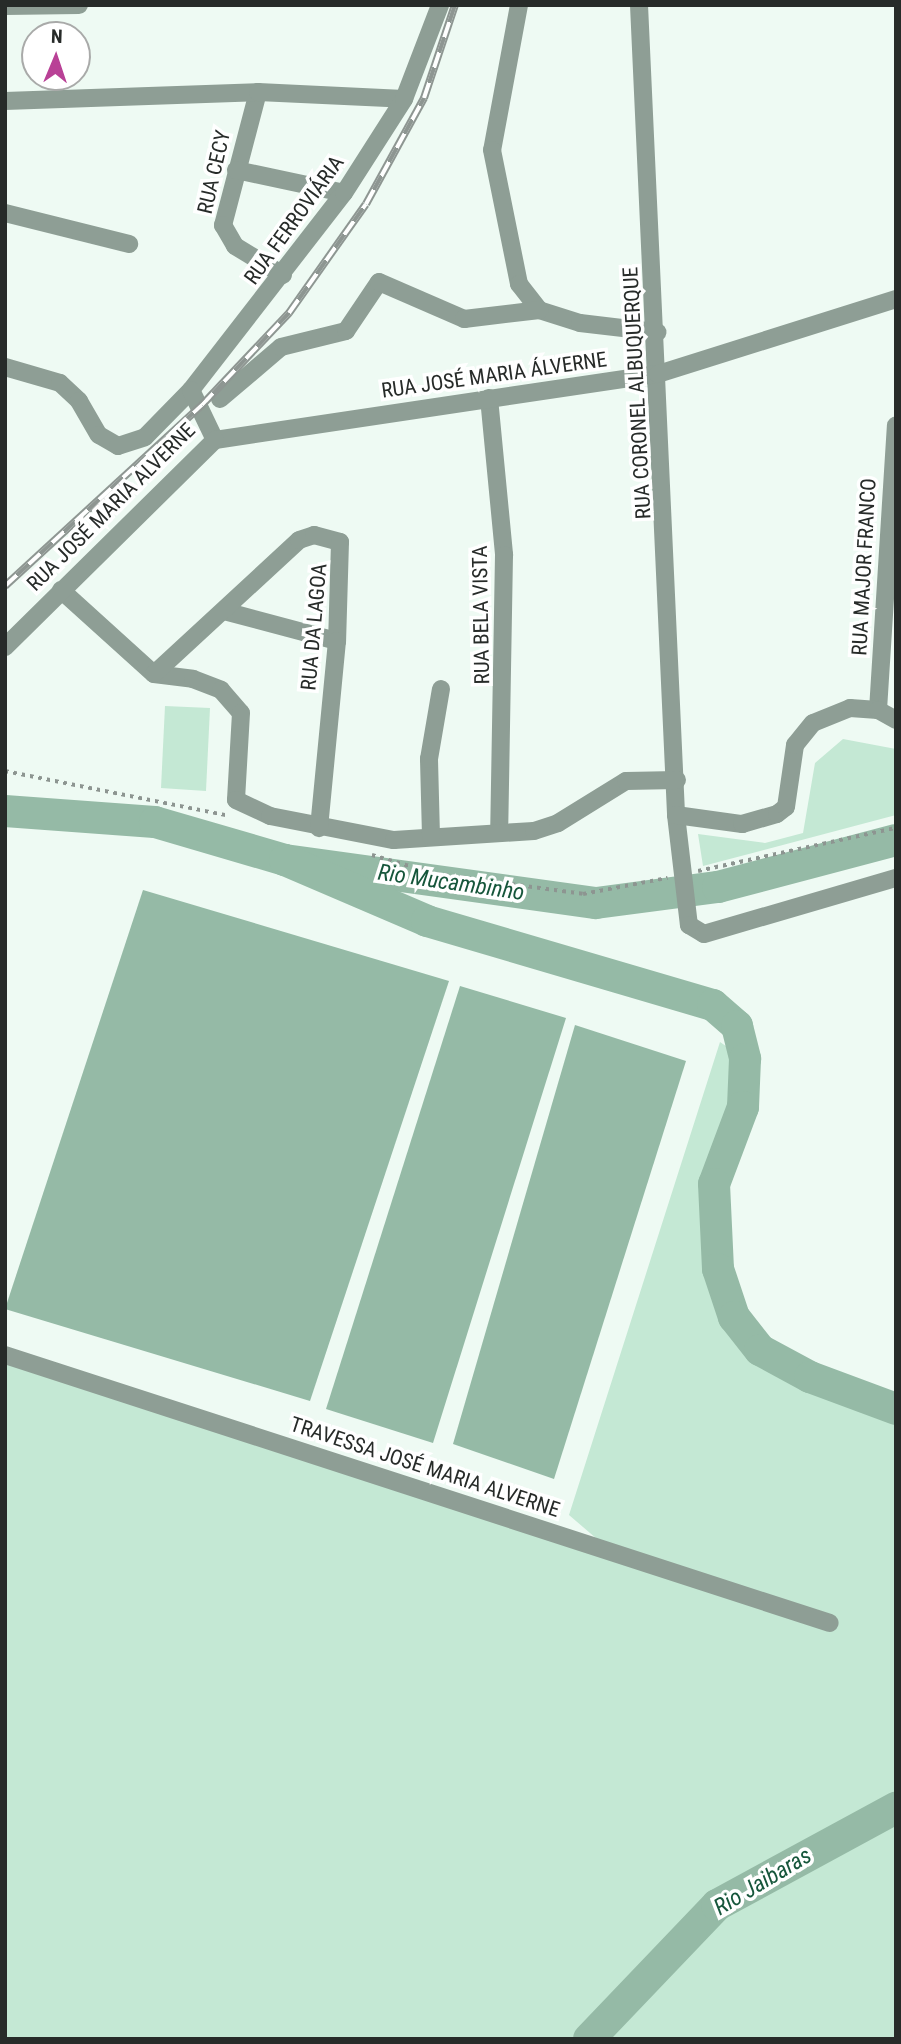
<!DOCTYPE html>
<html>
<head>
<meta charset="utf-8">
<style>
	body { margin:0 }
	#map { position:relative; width:901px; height:2044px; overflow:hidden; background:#eefaf3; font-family:"Roboto Condensed",sans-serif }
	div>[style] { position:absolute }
	.green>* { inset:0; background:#c4e8d4 }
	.water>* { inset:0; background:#95baa6 }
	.river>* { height:32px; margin:-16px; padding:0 16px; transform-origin:16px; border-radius:16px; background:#95baa6 }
	.path>* { height:3.5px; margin-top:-1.75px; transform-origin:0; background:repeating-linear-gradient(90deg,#8d9591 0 3.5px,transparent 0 8.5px) }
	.street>* { height:18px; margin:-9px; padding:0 9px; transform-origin:9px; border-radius:9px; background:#8e9e95 }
	.rail>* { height:8px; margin-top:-4px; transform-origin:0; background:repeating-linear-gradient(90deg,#fff 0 16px,#8e9692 0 32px); box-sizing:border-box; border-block:2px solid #8e9692 }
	span { translate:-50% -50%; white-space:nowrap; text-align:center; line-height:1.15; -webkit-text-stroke:7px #fff; paint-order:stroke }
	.street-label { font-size:21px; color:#272b29 }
	.water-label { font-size:23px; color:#16563b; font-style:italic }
	.frame { position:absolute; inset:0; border:7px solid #272b29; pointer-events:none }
	.north { position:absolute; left:21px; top:21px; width:70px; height:70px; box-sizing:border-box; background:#fff; border:2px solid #a9aaa9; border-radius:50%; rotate:2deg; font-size:19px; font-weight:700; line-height:28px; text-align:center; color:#272b29 }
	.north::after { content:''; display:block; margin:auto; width:24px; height:32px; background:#b94196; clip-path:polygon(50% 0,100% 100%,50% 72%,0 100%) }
</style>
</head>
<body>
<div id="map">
	<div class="green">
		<i style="clip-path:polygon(165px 706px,210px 708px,206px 791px,161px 788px)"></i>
		<i style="clip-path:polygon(843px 739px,896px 749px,896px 815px,703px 866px,698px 834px,765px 843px,803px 833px,815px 763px)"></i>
		<i style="clip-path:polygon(720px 1042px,745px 1059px,743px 1107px,714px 1185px,718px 1269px,734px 1317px,760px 1350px,810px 1377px,896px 1409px,896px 2039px,5px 2039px,5px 1357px,611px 1551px,569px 1515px)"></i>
	</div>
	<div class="water">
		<i style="clip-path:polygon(143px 890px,449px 981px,310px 1401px,5px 1309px)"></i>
		<i style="clip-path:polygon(460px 986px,566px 1018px,433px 1443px,326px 1409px)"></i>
		<i style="clip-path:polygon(575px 1025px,686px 1061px,554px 1479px,453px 1444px)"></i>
	</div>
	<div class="river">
		<i style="left:5px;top:811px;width:150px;rotate:4.2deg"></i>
		<i style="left:155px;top:822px;width:135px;rotate:16.3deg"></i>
		<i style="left:285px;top:860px;width:314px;rotate:7.9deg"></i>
		<i style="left:596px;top:903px;width:123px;rotate:-7.5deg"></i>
		<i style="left:718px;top:887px;width:184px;rotate:-14.8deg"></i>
		<i style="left:285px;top:860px;width:155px;rotate:23.2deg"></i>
		<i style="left:427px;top:921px;width:298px;rotate:16.4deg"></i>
		<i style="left:713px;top:1005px;width:32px;rotate:41deg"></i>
		<i style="left:737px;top:1026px;width:34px;rotate:76deg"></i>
		<i style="left:745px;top:1059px;width:48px;rotate:92.4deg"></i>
		<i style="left:743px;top:1107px;width:82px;rotate:110.6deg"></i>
		<i style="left:714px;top:1184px;width:85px;rotate:87.3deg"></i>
		<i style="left:718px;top:1269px;width:51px;rotate:71.6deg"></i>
		<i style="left:734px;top:1317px;width:42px;rotate:51.8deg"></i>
		<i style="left:760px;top:1350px;width:57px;rotate:28.4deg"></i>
		<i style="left:810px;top:1377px;width:92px;rotate:20.4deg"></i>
		<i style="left:589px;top:2039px;width:185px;rotate:-46.3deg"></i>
		<i style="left:717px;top:1905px;width:204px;rotate:-28.5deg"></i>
	</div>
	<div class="path">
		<i style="left:5px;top:771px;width:229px;rotate:11.3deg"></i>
		<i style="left:372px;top:855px;width:67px;rotate:16.5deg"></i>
		<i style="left:436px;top:874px;width:148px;rotate:7.7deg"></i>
		<i style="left:583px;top:894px;width:86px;rotate:-10.8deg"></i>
		<i style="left:698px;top:871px;width:203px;rotate:-12.3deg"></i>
	</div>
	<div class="street">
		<i style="left:519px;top:5px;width:147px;rotate:100.5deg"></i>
		<i style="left:492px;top:150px;width:137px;rotate:78.6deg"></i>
		<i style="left:519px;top:284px;width:33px;rotate:52deg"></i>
		<i style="left:539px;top:310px;width:43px;rotate:17.6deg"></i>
		<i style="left:580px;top:323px;width:78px;rotate:6.7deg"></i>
		<i style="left:639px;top:5px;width:811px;rotate:87.38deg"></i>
		<i style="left:676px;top:815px;width:111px;rotate:83.3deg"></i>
		<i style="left:689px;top:925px;width:17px;rotate:31deg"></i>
		<i style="left:704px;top:934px;width:200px;rotate:-16.3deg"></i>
		<i style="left:5px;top:6px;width:74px;rotate:-0.8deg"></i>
		<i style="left:258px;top:92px;width:138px;rotate:104.7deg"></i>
		<i style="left:223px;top:225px;width:24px;rotate:60deg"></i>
		<i style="left:235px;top:246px;width:56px;rotate:31.1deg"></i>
		<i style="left:5px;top:101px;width:253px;rotate:-2deg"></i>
		<i style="left:258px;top:92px;width:146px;rotate:2.7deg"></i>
		<i style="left:236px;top:170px;width:110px;rotate:12deg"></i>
		<i style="left:5px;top:213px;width:128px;rotate:14deg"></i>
		<i style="left:5px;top:367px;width:57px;rotate:16.2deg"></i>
		<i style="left:60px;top:383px;width:26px;rotate:43deg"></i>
		<i style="left:79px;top:401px;width:39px;rotate:60deg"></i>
		<i style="left:99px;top:435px;width:22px;rotate:30deg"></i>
		<i style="left:118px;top:446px;width:28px;rotate:-18deg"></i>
		<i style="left:145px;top:437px;width:66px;rotate:-45.6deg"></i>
		<i style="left:191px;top:390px;width:249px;rotate:-52.2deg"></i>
		<i style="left:344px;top:193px;width:112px;rotate:-57.4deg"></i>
		<i style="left:404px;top:99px;width:101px;rotate:-69deg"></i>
		<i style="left:191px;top:390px;width:55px;rotate:64.4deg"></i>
		<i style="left:489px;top:398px;width:158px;rotate:84.5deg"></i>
		<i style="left:504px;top:555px;width:276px;rotate:91deg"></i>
		<i style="left:220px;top:399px;width:80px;rotate:-40.4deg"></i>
		<i style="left:281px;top:347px;width:67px;rotate:-13.8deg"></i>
		<i style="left:346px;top:331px;width:59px;rotate:-56deg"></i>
		<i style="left:379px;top:282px;width:93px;rotate:23.5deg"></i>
		<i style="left:464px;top:319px;width:76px;rotate:-6.8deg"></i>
		<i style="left:215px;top:440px;width:448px;rotate:-8.5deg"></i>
		<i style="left:658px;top:374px;width:250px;rotate:-17.5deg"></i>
		<i style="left:61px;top:590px;width:125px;rotate:42.1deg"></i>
		<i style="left:154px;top:674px;width:39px;rotate:7deg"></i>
		<i style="left:193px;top:679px;width:30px;rotate:21deg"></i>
		<i style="left:221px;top:690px;width:30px;rotate:49deg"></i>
		<i style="left:241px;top:713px;width:87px;rotate:93.3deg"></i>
		<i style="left:236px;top:800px;width:38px;rotate:25deg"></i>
		<i style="left:270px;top:816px;width:126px;rotate:11deg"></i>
		<i style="left:394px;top:840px;width:140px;rotate:-3.7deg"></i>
		<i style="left:534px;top:831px;width:25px;rotate:-18deg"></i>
		<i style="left:558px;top:823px;width:80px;rotate:-31.7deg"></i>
		<i style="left:626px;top:781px;width:51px;rotate:-1.1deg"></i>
		<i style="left:224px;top:611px;width:117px;rotate:14.9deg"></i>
		<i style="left:5px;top:647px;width:295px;rotate:-44.6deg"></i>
		<i style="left:154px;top:674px;width:197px;rotate:-42.7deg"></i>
		<i style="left:299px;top:540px;width:16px;rotate:-18deg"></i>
		<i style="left:314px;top:535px;width:27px;rotate:15deg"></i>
		<i style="left:340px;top:542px;width:99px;rotate:91.7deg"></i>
		<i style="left:337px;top:641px;width:188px;rotate:95.5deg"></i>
		<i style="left:878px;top:710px;width:285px;rotate:-86.4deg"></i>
		<i style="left:676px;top:815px;width:67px;rotate:7.8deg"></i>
		<i style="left:742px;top:824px;width:36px;rotate:-16deg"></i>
		<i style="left:777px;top:814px;width:11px;rotate:-38deg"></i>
		<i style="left:786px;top:807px;width:63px;rotate:-81.7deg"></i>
		<i style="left:795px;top:745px;width:28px;rotate:-51deg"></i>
		<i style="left:813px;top:723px;width:40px;rotate:-22deg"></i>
		<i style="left:850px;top:708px;width:28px;rotate:4deg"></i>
		<i style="left:878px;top:710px;width:21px;rotate:29deg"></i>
		<i style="left:431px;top:836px;width:77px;rotate:-91.5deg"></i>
		<i style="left:429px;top:759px;width:71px;rotate:-80.3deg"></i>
		<i style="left:5px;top:1355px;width:867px;rotate:18deg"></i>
	</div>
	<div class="rail">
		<i style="left:5px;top:586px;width:268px;rotate:-42.6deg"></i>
		<i style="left:202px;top:405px;width:127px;rotate:-46.6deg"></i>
		<i style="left:289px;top:313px;width:133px;rotate:-54.8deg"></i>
		<i style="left:366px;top:204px;width:121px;rotate:-61.3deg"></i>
		<i style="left:424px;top:98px;width:98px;rotate:-71.6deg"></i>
	</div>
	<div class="street-label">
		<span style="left:214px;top:172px;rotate:-77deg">RUA CECY</span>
		<span style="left:294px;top:220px;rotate:-54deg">RUA FERROVIÁRIA</span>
		<span style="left:494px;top:375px;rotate:-8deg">RUA JOSÉ MARIA ÁLVERNE</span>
		<span style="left:637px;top:393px;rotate:-93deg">RUA CORONEL ALBUQUERQUE</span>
		<span style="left:111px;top:507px;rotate:-45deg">RUA JOSÉ MARIA ALVERNE</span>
		<span style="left:864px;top:567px;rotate:-87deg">RUA MAJOR FRANCO</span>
		<span style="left:481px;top:615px;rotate:-91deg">RUA BELA VISTA</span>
		<span style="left:314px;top:627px;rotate:-85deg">RUA DA LAGOA</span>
		<span style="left:425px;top:1467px;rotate:18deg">TRAVESSA JOSÉ MARIA ALVERNE</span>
	</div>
	<div class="water-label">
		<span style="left:451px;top:883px;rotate:8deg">Rio Mucambinho</span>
		<span style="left:763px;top:1882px;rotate:-31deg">Rio Jaibaras</span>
	</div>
	<div class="frame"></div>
	<div class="north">N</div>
</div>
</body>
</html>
